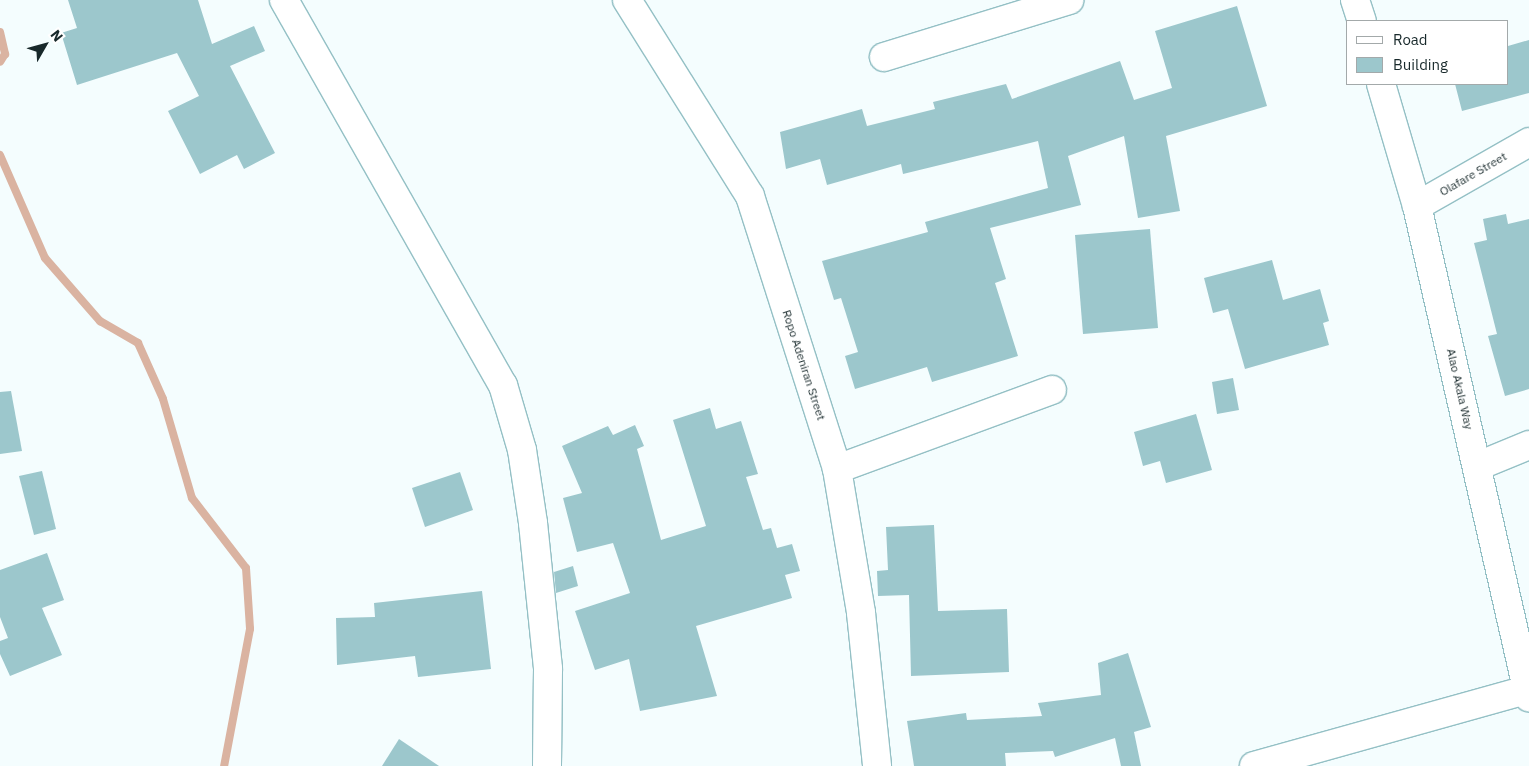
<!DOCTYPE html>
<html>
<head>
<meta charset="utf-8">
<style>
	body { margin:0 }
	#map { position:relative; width:1529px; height:766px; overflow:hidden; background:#f4fdfe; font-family:"IBM Plex Sans",sans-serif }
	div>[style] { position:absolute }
	.stream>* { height:8px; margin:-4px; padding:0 4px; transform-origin:4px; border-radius:4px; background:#dab3a1 }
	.building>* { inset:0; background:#9cc7cc }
	.roads { filter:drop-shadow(1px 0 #94c0c5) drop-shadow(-1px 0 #94c0c5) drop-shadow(0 1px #94c0c5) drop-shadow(0 -1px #94c0c5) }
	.minor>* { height:28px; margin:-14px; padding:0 14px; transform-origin:14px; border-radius:14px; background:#fff }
	.tertiary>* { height:28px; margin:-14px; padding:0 14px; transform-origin:14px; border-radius:14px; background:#fff }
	span { translate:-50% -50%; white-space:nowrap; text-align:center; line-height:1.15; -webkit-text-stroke:4px #fff; paint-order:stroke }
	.street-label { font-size:12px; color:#18292b }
	.legend { position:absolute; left:1346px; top:20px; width:162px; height:65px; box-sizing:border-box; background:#fff; border:1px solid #a3a9aa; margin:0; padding:6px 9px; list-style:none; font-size:15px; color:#18292b }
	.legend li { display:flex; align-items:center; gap:10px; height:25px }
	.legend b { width:25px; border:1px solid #a3a9aa }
	.north { position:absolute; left:20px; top:20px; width:50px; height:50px; -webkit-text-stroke:4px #fff; paint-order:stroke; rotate:52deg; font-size:14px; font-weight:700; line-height:20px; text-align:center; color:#18292b }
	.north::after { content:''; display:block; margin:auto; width:18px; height:22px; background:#18292b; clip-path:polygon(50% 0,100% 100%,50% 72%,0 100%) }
</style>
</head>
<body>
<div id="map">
	<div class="stream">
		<i style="left:0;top:32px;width:23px;rotate:77deg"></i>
		<i style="left:5px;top:54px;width:9px;rotate:122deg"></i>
		<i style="left:0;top:155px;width:112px;rotate:66.4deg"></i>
		<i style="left:45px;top:258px;width:84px;rotate:48.9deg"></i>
		<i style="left:100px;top:321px;width:44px;rotate:30.1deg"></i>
		<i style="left:138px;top:343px;width:61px;rotate:65.9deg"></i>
		<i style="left:163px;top:399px;width:103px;rotate:73.7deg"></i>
		<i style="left:192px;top:498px;width:88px;rotate:52.4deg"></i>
		<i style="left:246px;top:568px;width:61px;rotate:86.2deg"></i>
		<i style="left:250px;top:629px;width:139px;rotate:100.7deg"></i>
	</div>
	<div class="building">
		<i style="clip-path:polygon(68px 0,198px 0,212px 44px,254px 26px,265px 51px,230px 66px,275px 153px,244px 169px,237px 155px,200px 174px,168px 111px,199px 96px,177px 53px,77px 85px,61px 33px,77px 28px)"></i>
		<i style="clip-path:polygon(1237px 6px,1267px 106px,1166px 136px,1180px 211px,1138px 218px,1124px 136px,1068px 156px,1081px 205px,990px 228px,1006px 279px,995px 283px,1018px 356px,932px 382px,927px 367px,855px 389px,845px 356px,858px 352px,841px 298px,834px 300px,822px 261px,928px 232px,925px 222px,1048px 188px,1038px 141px,903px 174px,901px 164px,827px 185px,820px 159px,786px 169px,780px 132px,862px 109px,867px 126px,935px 109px,933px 102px,1006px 84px,1012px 99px,1120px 61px,1134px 100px,1172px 88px,1155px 31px)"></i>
		<i style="clip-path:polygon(1529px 40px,1529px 93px,1462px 111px,1455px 84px,1508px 84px,1508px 46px)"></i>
		<i style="clip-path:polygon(1506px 214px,1508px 224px,1529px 219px,1529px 389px,1505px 396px,1488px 336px,1497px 334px,1474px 243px,1487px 240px,1483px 219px)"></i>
		<i style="clip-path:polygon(1150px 229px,1158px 328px,1083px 334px,1075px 235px)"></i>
		<i style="clip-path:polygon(1272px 260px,1283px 300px,1320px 289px,1329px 321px,1323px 323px,1329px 345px,1245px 369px,1228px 309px,1213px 313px,1204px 278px)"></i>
		<i style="clip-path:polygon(1233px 378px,1239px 410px,1217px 414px,1212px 382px)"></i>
		<i style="clip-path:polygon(11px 391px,22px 451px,0 454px,0 392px)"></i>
		<i style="clip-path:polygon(710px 408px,716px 429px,741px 421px,758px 474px,746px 477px,763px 530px,771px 528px,777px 548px,792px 544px,800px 571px,785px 575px,792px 598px,696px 626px,717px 696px,640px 711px,629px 659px,595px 670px,575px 611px,630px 593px,613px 543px,577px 552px,563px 498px,582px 493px,562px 446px,608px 426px,613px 435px,635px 425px,644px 446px,637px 449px,661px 540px,706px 526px,673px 420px)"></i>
		<i style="clip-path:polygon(1196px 414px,1212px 470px,1166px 483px,1160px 461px,1143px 466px,1134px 432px)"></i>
		<i style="clip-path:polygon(42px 471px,56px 529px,34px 535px,19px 476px)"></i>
		<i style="clip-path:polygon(460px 472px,473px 510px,425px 527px,412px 488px)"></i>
		<i style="clip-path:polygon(934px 525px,938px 611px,1007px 609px,1009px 672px,911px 676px,909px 595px,878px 596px,877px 571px,888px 570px,886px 527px)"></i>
		<i style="clip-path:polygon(47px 553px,64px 600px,42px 608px,62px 655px,10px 676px,0 654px,0 641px,8px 638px,0 617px,0 570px)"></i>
		<i style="clip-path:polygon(573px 566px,578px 586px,556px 593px,554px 572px)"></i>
		<i style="clip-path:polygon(482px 591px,491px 669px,418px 677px,415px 656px,337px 665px,336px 618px,375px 617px,374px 603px)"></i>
		<i style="clip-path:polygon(1128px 653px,1151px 727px,1134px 732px,1141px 766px,1121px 766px,1115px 738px,1055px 757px,1053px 751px,1005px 753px,1006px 766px,914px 766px,907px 721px,966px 713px,967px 720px,1042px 716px,1038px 703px,1101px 695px,1098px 663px)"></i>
		<i style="clip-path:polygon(399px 739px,439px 766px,382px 766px)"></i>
	</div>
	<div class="roads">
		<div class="minor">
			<i style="left:284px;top:0;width:443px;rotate:60.4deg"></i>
			<i style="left:503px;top:385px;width:68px;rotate:73.7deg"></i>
			<i style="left:522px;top:450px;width:74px;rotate:81.4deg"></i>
			<i style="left:533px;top:523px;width:147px;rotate:84.1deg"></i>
			<i style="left:548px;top:669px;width:97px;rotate:90.6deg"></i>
			<i style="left:627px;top:0;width:231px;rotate:57.9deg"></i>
			<i style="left:750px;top:196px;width:287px;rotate:72.3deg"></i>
			<i style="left:837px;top:469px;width:146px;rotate:80.5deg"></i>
			<i style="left:861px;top:613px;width:154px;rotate:84deg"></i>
			<i style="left:884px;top:57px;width:194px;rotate:-17.1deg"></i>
			<i style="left:1417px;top:206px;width:129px;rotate:-29.7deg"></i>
			<i style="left:1478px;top:466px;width:55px;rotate:-22.4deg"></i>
			<i style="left:837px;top:469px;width:229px;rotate:-20.2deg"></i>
			<i style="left:1254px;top:766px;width:283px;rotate:-15.6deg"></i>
		</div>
		<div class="tertiary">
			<i style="left:1355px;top:0;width:22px;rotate:72deg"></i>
			<i style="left:1381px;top:84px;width:127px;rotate:73.6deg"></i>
			<i style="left:1417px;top:206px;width:504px;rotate:77.15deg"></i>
		</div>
	</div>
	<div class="street-label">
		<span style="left:1473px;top:174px;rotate:-30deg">Olafare Street</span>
		<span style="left:804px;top:365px;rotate:72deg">Ropo Adeniran Street</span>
		<span style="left:1460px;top:389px;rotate:77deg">Alao Akala Way</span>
	</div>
	<ul class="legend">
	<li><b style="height:6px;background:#fff"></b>Road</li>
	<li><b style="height:14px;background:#9cc7cc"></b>Building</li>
	</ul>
	<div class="north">N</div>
</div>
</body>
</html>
